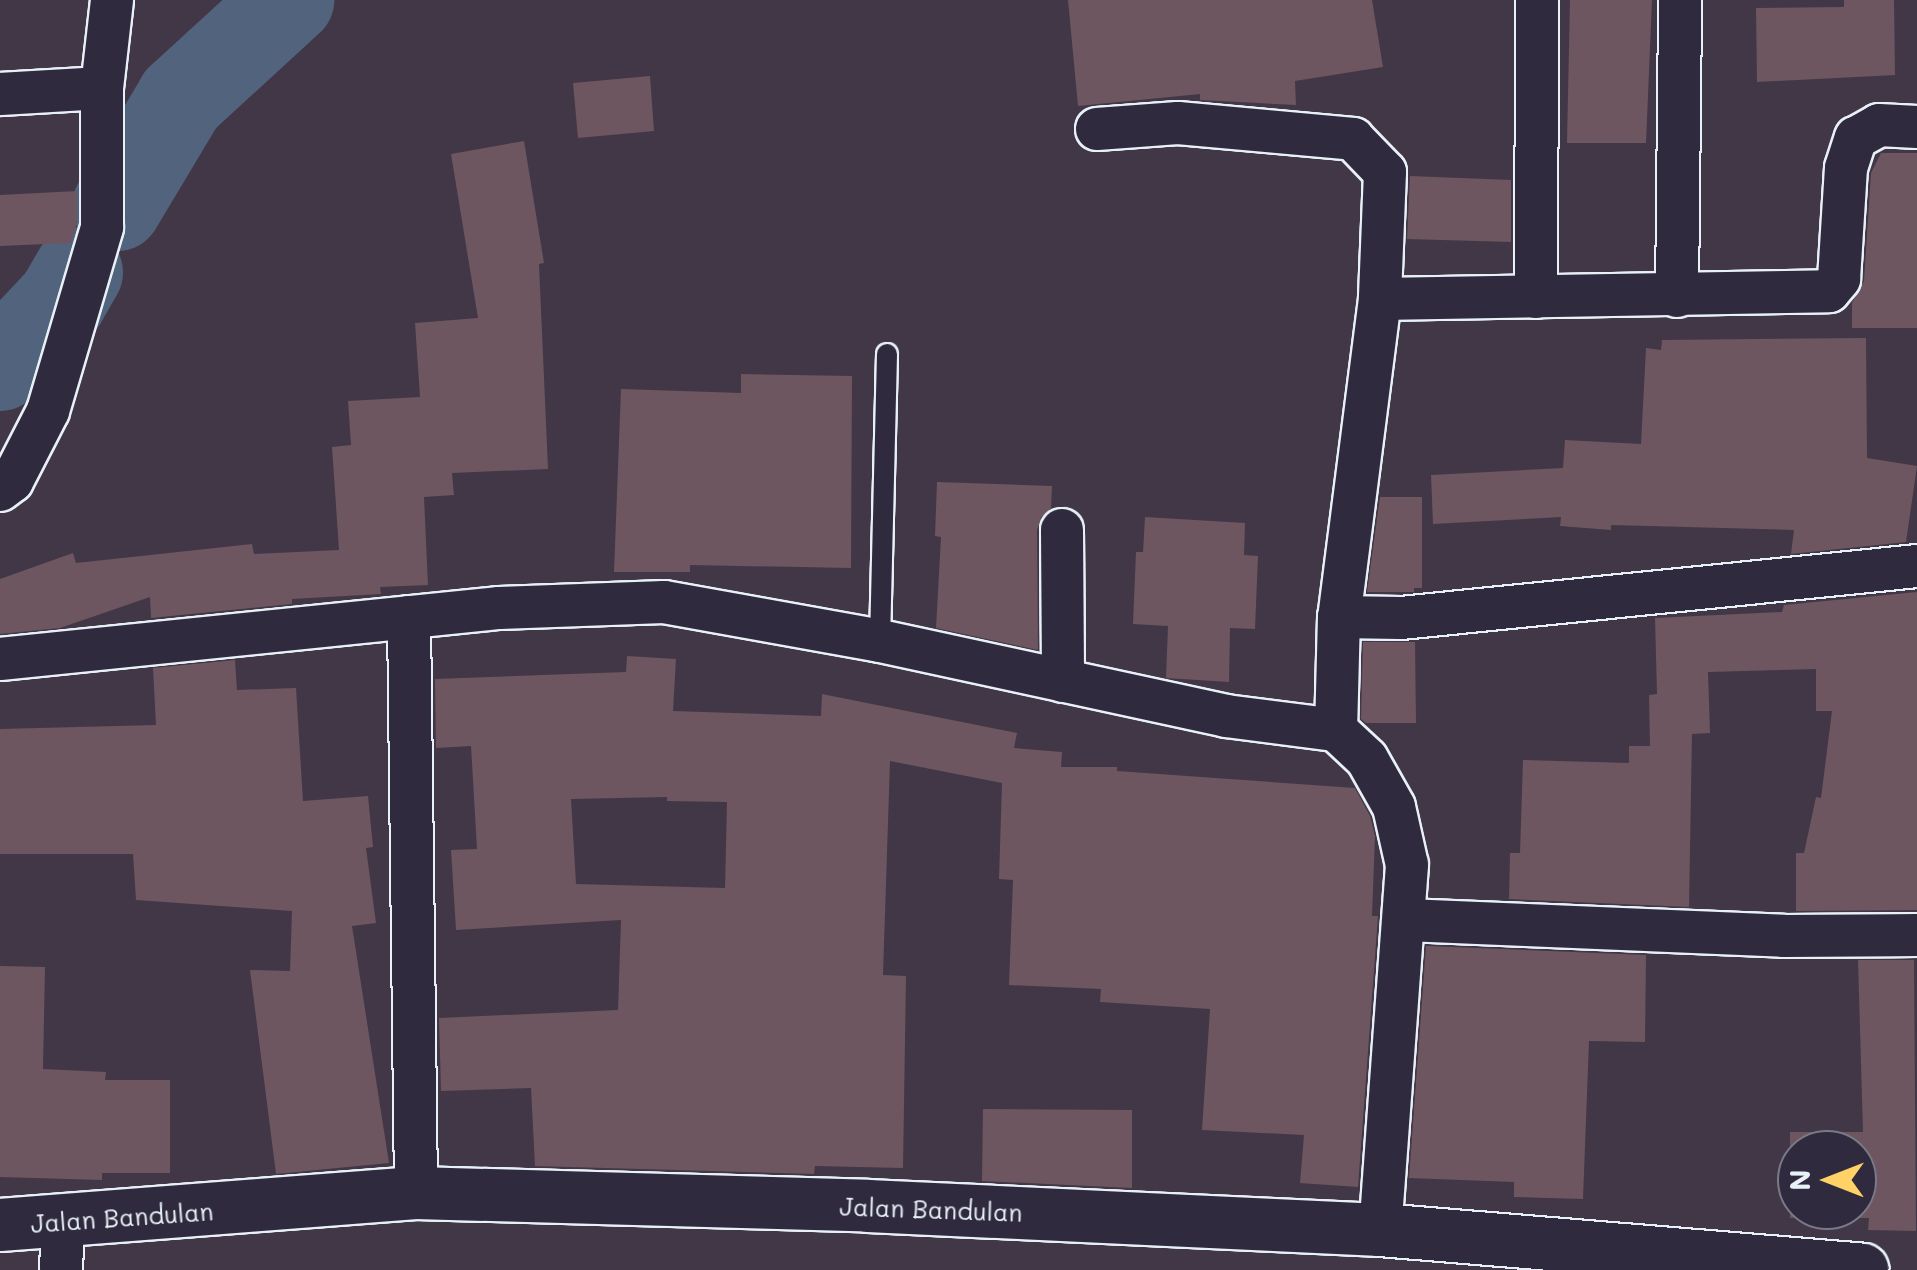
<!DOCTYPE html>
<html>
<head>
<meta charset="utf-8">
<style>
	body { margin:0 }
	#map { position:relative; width:1917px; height:1270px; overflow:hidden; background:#423747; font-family:Mali,sans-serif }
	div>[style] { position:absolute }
	.river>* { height:90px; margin:-45px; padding:0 45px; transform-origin:45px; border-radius:45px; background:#52647d }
	.building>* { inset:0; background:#6d565f }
	.roads { filter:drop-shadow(2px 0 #e8f1f8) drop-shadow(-2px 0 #e8f1f8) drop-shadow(0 2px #e8f1f8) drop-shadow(0 -2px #e8f1f8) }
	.service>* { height:20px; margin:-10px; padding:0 10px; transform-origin:10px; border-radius:10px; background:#2f2a3d }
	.minor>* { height:42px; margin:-21px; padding:0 21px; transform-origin:21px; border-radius:21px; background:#2f2a3d }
	.tertiary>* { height:52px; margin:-26px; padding:0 26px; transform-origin:26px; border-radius:26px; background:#2f2a3d }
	span { translate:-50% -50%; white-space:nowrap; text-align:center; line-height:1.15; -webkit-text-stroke:8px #2f2a3d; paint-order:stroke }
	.street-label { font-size:25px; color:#e8f1f8 }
	.north { position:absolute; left:1777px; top:1130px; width:100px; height:100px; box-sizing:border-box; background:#2f2a3d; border:2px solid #797a88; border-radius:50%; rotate:270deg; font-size:28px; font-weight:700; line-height:40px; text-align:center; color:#e8f1f8 }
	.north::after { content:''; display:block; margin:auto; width:35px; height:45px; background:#ffd166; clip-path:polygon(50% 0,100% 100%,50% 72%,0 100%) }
</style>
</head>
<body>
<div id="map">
	<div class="river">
		<i style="left:117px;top:206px;width:125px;rotate:-59.1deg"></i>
		<i style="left:181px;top:99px;width:147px;rotate:-42.5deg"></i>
		<i style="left:0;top:366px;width:91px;rotate:-46.8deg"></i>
		<i style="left:62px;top:300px;width:32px;rotate:-60deg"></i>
	</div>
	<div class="building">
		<i style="clip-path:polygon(1068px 0,1372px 0,1383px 67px,1295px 81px,1296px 105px,1200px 100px,1200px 94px,1078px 106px)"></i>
		<i style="clip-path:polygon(1570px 0,1652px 0,1646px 143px,1567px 143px)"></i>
		<i style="clip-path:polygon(1844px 0,1894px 0,1895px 75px,1757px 82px,1756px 8px,1844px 7px)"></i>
		<i style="clip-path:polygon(650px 76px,654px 131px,578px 138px,573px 83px)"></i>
		<i style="clip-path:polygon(524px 141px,544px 263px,539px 264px,548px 469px,452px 473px,454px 495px,424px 497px,428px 585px,380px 587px,381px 594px,292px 599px,292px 604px,151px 618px,150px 597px,60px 628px,0 634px,0 579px,73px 553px,76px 563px,252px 544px,254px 554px,339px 550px,332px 447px,351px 445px,348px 401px,420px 397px,415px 323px,478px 318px,451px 154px)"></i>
		<i style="clip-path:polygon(1881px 153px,1917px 153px,1917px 328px,1852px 328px,1852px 303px,1864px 281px,1871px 173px)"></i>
		<i style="clip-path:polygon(1410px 176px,1511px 180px,1511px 242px,1407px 239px)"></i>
		<i style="clip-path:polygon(77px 191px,77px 223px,71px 243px,0 246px,0 195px)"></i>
		<i style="clip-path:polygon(1866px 338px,1867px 458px,1917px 466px,1906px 542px,1791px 554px,1794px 530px,1611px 525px,1611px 530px,1560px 526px,1561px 517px,1433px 524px,1431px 475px,1563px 468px,1565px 440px,1641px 444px,1646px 348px,1661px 350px,1662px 340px)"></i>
		<i style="clip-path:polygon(741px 374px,852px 376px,851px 568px,690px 565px,690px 572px,614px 572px,621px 389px,741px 393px)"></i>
		<i style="clip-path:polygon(937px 482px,1052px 486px,1051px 508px,1041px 517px,1037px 530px,1038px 650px,936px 628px,941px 537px,935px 536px)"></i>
		<i style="clip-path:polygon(1380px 497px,1422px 497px,1422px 588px,1414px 588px,1414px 592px,1367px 592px)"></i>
		<i style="clip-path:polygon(1145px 517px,1245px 523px,1244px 555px,1258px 556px,1255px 629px,1230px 628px,1229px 682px,1166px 678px,1168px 626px,1133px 624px,1136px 552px,1143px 552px)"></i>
		<i style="clip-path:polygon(1917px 592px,1917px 910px,1796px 911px,1796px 853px,1804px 853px,1816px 797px,1821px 798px,1832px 711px,1816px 711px,1816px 669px,1708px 672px,1710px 733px,1692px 734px,1689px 907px,1509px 899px,1510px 853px,1520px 853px,1523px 760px,1629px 763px,1629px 746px,1650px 746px,1649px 695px,1657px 694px,1655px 618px,1782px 612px,1784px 605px)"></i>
		<i style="clip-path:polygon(1363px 642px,1415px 642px,1416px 723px,1366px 723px,1361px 719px)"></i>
		<i style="clip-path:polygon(evenodd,627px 656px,676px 659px,673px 711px,821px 716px,822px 694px,1017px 733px,1014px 748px,1062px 752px,1061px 767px,1117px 767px,1117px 771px,1355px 788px,1370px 816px,1375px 836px,1372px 916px,1378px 916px,1358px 1187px,1300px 1183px,1304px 1135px,1202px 1130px,1210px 1009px,1100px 1002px,1101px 989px,1009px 985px,1013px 880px,999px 879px,1002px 783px,890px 761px,883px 975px,906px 976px,903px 1168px,815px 1166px,814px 1174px,535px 1166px,531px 1088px,441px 1091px,439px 1018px,618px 1010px,621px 920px,456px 930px,451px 850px,477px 849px,471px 746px,436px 748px,435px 679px,626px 672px,627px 656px,667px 797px,667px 801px,727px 802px,725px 888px,576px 884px,571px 799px,667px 797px)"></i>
		<i style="clip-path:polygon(235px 660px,237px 690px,296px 688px,303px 801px,368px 796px,373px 847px,366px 848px,376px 923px,352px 926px,389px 1163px,276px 1174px,250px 970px,290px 971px,292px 911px,136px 900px,133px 854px,0 854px,0 729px,156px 725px,153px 668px)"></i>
		<i style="clip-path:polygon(1426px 946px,1646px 955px,1645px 1042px,1589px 1041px,1583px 1199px,1514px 1197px,1514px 1182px,1409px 1178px)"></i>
		<i style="clip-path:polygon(evenodd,1858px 960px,1914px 960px,1916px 1231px,1868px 1230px,1869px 1218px,1790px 1218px,1790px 1132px,1863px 1132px,1858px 960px,1797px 1150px,1857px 1150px,1857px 1210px,1797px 1210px,1797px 1150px)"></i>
		<i style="clip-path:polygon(0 966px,45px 967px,43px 1069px,106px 1072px,105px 1080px,170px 1080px,170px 1173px,102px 1173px,102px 1180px,0 1177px)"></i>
		<i style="clip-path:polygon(983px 1109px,1132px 1110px,1132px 1188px,982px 1181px)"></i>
	</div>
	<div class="roads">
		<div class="service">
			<i style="left:880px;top:641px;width:287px;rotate:-88.6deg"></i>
		</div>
		<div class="minor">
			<i style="left:0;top:94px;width:102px;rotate:-3.4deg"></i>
			<i style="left:1097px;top:129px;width:81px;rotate:-4.2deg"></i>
			<i style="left:1178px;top:123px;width:176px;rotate:5.2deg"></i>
			<i style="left:1353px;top:139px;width:46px;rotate:45.9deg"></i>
			<i style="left:1385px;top:172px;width:127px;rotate:92.3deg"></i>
			<i style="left:1380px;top:299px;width:321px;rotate:97.3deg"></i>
			<i style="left:1339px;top:617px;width:113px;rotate:91.5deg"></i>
			<i style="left:1677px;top:296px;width:296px;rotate:-89.4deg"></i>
			<i style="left:1536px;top:297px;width:297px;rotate:-89.8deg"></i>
			<i style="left:1380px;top:299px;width:449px;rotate:-1deg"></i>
			<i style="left:1829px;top:291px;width:16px;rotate:-50deg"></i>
			<i style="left:1839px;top:279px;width:111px;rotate:-86.4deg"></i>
			<i style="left:1846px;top:168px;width:32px;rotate:-72deg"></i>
			<i style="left:1856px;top:138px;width:26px;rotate:-29deg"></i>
			<i style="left:1879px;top:125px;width:38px;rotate:3deg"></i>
			<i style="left:0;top:490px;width:15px;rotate:-37deg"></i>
			<i style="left:12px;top:481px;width:79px;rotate:-62.8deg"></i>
			<i style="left:48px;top:411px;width:192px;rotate:-73.6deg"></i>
			<i style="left:102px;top:227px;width:139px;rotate:-90deg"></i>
			<i style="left:102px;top:88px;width:89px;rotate:-83.5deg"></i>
			<i style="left:1062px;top:530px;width:151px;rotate:89.6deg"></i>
			<i style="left:409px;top:617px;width:576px;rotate:89.3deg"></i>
			<i style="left:1339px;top:617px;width:62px;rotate:0.9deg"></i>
			<i style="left:1401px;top:618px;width:519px;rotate:-5.75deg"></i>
			<i style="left:0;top:659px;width:502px;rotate:-5.84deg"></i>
			<i style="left:499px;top:608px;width:165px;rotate:-2.1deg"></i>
			<i style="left:664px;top:602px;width:219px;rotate:10.2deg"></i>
			<i style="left:880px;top:641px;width:354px;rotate:12.2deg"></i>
			<i style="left:1226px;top:716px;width:111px;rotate:7.3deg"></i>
			<i style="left:1336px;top:730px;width:42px;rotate:43.1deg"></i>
			<i style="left:1367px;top:759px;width:55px;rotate:60.6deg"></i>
			<i style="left:1394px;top:807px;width:59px;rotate:77.4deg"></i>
			<i style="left:1407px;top:865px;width:366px;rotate:94.2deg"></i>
			<i style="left:1406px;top:920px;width:378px;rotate:2.4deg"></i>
			<i style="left:1784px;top:936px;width:133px;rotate:-0.4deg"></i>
			<i style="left:61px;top:1270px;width:48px;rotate:-87.6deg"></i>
		</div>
		<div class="tertiary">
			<i style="left:0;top:1225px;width:417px;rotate:-4.4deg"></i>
			<i style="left:416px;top:1193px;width:452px;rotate:1.6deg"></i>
			<i style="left:868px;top:1206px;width:513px;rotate:2.68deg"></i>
			<i style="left:1380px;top:1230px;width:484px;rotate:4.7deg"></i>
		</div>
	</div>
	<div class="street-label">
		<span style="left:931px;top:1209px;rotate:2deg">Jalan Bandulan</span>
		<span style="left:122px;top:1217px;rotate:-4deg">Jalan Bandulan</span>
	</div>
	<div class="north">N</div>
</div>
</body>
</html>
